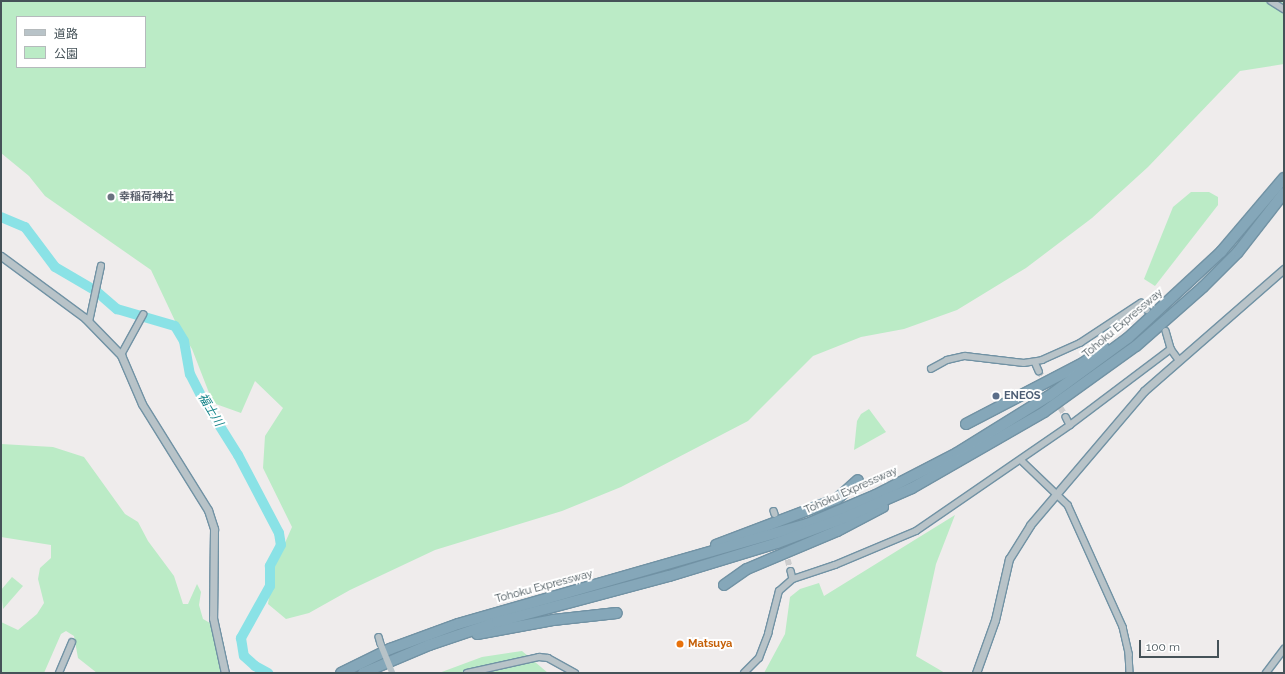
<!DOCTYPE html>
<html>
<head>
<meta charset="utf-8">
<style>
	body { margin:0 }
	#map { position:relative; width:1285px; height:674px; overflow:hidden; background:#efecec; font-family:Raleway,"Noto Sans JP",sans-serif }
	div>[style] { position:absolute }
	.green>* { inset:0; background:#bbebc6 }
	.river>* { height:10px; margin:-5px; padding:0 5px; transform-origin:5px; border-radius:5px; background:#8ae2e6 }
	.minor-tunnel>* { height:5.5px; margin-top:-2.75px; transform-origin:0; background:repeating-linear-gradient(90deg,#cdcdce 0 5.5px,transparent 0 8.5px) }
	.roads { filter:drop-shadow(1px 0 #7192a4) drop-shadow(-1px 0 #7192a4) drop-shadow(0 1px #7192a4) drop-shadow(0 -1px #7192a4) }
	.minor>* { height:5.5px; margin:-2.75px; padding:0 2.75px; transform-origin:2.75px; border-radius:2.75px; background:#b8c3c8 }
	.tertiary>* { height:7px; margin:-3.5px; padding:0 3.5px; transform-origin:3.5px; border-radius:3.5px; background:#b8c3c8 }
	.motorway>* { height:10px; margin:-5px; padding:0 5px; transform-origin:5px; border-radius:5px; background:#85a7b9 }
	.minor-bridge>* { height:5.5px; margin:-2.75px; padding:0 2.75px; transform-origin:2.75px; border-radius:2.75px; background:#b8c3c8 }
	.dots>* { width:11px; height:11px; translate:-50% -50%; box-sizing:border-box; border:2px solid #fff; border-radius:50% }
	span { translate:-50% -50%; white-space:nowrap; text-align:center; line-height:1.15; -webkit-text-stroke:4px #fff; paint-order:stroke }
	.worship-label { font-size:11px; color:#5b616d; font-weight:700 }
	.left { translate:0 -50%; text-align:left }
	.street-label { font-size:11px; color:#455258 }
	.service-label { font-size:11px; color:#4e5e75; font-weight:700 }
	.food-label { font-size:11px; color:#c56008; font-weight:700 }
	.water-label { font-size:12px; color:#138388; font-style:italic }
	.frame { position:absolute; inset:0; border:2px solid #455258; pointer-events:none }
	.legend { position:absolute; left:16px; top:16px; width:130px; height:52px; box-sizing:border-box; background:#fff; border:1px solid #b5babc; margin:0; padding:5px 7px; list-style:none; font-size:12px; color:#455258 }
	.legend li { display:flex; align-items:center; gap:8px; height:20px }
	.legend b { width:20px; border:1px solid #b5babc }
	.scale { position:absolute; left:1139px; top:640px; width:80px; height:18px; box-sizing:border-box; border:2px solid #455258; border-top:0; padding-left:5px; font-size:12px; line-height:14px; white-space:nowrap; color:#455258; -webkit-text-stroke:3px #fff; paint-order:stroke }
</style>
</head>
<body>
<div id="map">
	<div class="green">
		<i style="clip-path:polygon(evenodd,1px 1px,1284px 1px,1284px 64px,1240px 71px,1148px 167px,1092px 218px,1026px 268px,957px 310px,904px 329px,861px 337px,813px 356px,748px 421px,621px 487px,562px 511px,435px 550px,350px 590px,309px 613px,286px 619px,268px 604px,273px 570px,292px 527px,263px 468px,265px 436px,283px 408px,255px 381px,241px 413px,213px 403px,192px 349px,176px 323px,151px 270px,45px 196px,29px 176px,1px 153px,1px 1px,17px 17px,145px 17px,145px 67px,17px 67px,17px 17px)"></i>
		<i style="clip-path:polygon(1191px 192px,1209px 192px,1218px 197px,1218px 205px,1155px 286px,1144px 279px,1173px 207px)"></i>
		<i style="clip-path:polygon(869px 409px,886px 432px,854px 450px,857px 421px,861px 414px)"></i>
		<i style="clip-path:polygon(1px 444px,53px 447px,84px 457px,125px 514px,138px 522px,148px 541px,174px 576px,183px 604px,188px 604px,197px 584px,201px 592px,199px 605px,203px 619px,210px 623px,222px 673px,97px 673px,78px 658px,74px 636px,66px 631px,61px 634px,44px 673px,1px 673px,1px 622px,18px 630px,37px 614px,44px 603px,38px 579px,40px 568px,51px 558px,51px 545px,1px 537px)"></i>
		<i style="clip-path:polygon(955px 515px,936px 564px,916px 656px,945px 673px,764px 673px,785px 634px,790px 597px,800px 589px,819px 583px,824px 596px)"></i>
		<i style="clip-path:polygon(12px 577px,23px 586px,3px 609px,1px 590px)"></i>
		<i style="clip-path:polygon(522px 651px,548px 673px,439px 673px,482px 657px)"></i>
	</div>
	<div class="river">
		<i style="left:1px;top:217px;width:26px;rotate:23deg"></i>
		<i style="left:25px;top:227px;width:50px;rotate:53.1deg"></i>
		<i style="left:55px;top:267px;width:48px;rotate:30.3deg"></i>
		<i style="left:96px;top:291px;width:28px;rotate:41deg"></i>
		<i style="left:117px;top:309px;width:60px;rotate:16.3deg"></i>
		<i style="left:175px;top:326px;width:17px;rotate:59deg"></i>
		<i style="left:184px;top:341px;width:34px;rotate:80deg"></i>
		<i style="left:190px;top:374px;width:25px;rotate:63deg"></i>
		<i style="left:201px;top:396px;width:70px;rotate:57.9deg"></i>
		<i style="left:238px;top:455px;width:88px;rotate:62.3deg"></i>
		<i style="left:279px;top:533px;width:12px;rotate:81deg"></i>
		<i style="left:281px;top:545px;width:24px;rotate:118deg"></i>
		<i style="left:270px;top:566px;width:20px;rotate:90deg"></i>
		<i style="left:270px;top:586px;width:60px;rotate:119.1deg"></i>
		<i style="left:241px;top:638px;width:18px;rotate:81deg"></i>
		<i style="left:244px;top:656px;width:15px;rotate:42deg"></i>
		<i style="left:255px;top:666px;width:15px;rotate:28deg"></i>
	</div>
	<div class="minor-tunnel">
		<i style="left:1039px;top:371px;width:53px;rotate:59.6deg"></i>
		<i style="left:776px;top:519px;width:54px;rotate:73.9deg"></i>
	</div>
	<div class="roads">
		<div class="minor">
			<i style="left:1271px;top:1px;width:15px;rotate:32deg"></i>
			<i style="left:89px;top:322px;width:57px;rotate:-77.9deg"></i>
			<i style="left:1166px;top:331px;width:19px;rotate:74deg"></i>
			<i style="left:1171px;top:349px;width:14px;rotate:54deg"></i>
			<i style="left:121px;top:355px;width:46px;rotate:-61.2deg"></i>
			<i style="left:1035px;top:362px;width:10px;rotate:66deg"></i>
			<i style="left:931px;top:369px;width:18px;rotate:-29deg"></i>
			<i style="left:947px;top:360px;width:18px;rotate:-13deg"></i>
			<i style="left:965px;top:356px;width:59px;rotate:6.8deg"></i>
			<i style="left:1024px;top:363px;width:18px;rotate:-9deg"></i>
			<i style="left:1042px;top:360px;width:42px;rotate:-24.1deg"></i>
			<i style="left:1080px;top:343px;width:73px;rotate:-33.3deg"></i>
			<i style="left:1141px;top:303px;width:9px;rotate:49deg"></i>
			<i style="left:1066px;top:417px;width:9px;rotate:63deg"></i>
			<i style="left:1021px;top:460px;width:65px;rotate:43.8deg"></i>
			<i style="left:1068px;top:505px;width:134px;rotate:65.7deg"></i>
			<i style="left:1123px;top:627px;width:28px;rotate:77deg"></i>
			<i style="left:1129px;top:654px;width:19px;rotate:87deg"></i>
			<i style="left:774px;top:511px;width:3px;rotate:72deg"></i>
			<i style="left:791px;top:571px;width:8px;rotate:76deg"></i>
			<i style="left:379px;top:637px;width:7px;rotate:74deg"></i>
			<i style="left:59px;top:673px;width:33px;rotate:-67deg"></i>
			<i style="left:467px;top:673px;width:74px;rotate:-12.5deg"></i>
			<i style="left:539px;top:657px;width:9px;rotate:6deg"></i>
			<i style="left:548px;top:658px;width:31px;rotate:29deg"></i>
			<i style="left:744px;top:673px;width:21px;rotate:-45deg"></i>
			<i style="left:759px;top:658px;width:26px;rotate:-69deg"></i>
			<i style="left:768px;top:634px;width:44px;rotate:-75.7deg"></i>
			<i style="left:779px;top:591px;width:18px;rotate:-41deg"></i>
			<i style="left:793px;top:579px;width:44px;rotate:-18.4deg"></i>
			<i style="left:835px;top:565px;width:88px;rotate:-22.8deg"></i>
			<i style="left:916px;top:531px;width:187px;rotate:-34.5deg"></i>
			<i style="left:1070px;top:425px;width:126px;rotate:-37deg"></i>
			<i style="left:1266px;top:673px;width:30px;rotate:-53deg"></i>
		</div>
		<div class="tertiary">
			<i style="left:1px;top:256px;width:104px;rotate:36.4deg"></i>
			<i style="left:85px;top:318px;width:52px;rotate:45.8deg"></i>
			<i style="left:121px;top:355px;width:53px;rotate:66.8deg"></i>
			<i style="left:142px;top:404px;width:125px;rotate:58.1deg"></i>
			<i style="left:208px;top:510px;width:20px;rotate:72deg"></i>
			<i style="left:214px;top:529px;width:89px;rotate:90.6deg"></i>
			<i style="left:213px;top:618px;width:56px;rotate:77.7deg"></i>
			<i style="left:976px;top:673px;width:56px;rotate:-70.3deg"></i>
			<i style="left:995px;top:620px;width:63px;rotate:-77.1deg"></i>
			<i style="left:1009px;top:559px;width:40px;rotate:-58deg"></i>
			<i style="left:1030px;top:525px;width:176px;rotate:-49.6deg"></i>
			<i style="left:1144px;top:391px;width:186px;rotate:-41.1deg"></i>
		</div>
		<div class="motorway">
			<i style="left:966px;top:424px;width:132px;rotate:-27.5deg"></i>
			<i style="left:1083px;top:363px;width:26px;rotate:-36deg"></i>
			<i style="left:716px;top:545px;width:129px;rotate:-20.8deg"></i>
			<i style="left:837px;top:499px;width:28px;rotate:-42deg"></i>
			<i style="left:724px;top:585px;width:28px;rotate:-35deg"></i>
			<i style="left:747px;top:569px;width:98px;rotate:-22.9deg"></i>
			<i style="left:837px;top:531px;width:52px;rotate:-27.6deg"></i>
			<i style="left:477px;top:634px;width:77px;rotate:-10.4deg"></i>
			<i style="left:553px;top:620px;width:64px;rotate:-6.2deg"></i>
			<i style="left:341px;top:673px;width:55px;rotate:-26.1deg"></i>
			<i style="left:390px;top:649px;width:72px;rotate:-20.2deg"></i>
			<i style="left:458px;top:624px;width:363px;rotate:-16deg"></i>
			<i style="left:807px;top:524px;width:75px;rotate:-22.8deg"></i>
			<i style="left:876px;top:495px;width:91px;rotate:-27.4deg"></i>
			<i style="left:957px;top:453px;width:108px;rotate:-31.8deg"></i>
			<i style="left:1049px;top:396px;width:98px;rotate:-36.3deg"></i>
			<i style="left:1128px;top:338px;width:127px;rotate:-42.8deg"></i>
			<i style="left:1221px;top:252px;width:97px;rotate:-49.6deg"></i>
			<i style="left:363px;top:673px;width:72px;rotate:-23deg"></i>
			<i style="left:429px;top:645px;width:72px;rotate:-18.7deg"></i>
			<i style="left:497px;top:622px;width:178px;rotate:-15deg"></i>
			<i style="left:669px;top:576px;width:113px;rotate:-17deg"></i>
			<i style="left:777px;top:543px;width:72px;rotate:-20.5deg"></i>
			<i style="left:844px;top:518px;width:74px;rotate:-23.8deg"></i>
			<i style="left:912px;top:488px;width:152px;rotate:-29.9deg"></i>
			<i style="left:1044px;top:412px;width:113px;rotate:-35.7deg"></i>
			<i style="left:1136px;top:346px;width:89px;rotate:-41.4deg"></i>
			<i style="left:1203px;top:287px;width:49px;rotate:-45deg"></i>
			<i style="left:1238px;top:252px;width:75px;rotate:-52.1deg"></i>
		</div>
	</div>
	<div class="minor-bridge">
		<i style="left:381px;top:644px;width:31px;rotate:68deg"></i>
	</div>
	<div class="dots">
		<i style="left:111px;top:197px;background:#6b7280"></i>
		<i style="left:996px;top:396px;background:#5c6f8a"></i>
		<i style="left:680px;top:644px;background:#e8710a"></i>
	</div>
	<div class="worship-label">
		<span class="left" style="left:119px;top:197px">幸稲荷神社</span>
	</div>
	<div class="street-label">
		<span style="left:1123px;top:324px;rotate:-40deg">Tohoku Expressway</span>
		<span style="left:851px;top:491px;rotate:-24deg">Tohoku Expressway</span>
		<span style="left:544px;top:587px;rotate:-15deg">Tohoku Expressway</span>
	</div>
	<div class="service-label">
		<span class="left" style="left:1004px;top:396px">ENEOS</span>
	</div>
	<div class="food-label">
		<span class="left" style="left:688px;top:644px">Matsuya</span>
	</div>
	<div class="water-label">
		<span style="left:210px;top:410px;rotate:59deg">福士川</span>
	</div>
	<div class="frame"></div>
	<ul class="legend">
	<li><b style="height:5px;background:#b8c3c8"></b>道路</li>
	<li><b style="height:11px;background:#bbebc6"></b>公園</li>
	</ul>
	<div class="scale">100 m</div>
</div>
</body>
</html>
